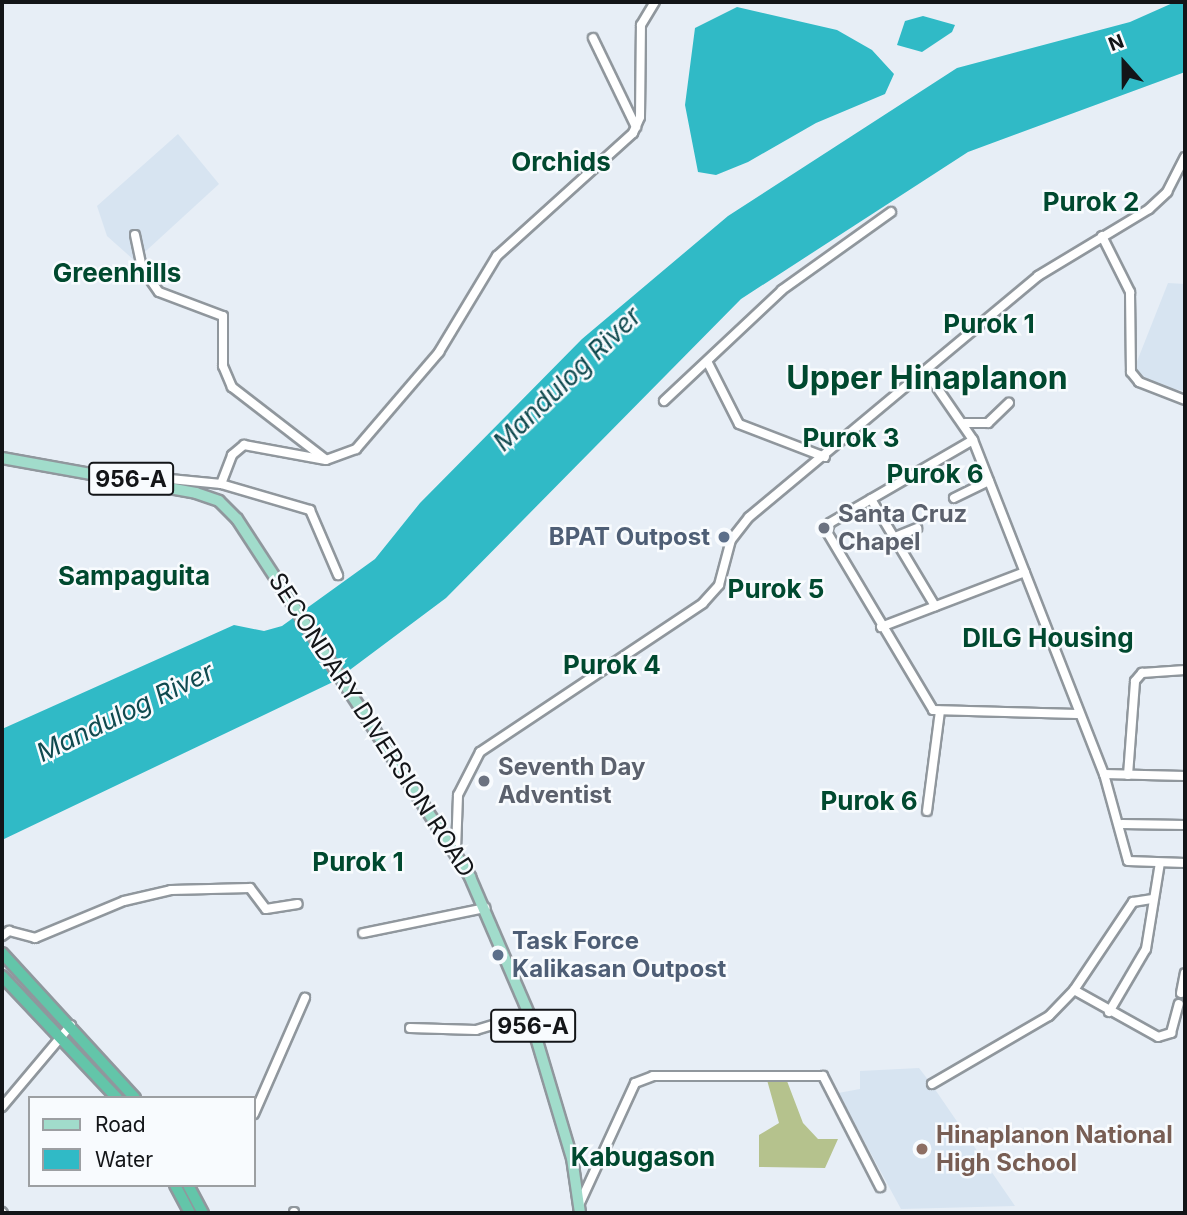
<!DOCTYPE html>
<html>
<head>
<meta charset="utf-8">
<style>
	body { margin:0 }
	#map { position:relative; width:1187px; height:1215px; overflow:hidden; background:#e7eef6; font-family:Inter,sans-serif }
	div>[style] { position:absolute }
	.built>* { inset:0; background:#d7e4f1 }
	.green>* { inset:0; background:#b5c28d }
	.water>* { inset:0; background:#30bac6 }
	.roads { filter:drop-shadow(2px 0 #90979d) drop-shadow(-2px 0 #90979d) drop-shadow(0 2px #90979d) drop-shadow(0 -2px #90979d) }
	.minor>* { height:8px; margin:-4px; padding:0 4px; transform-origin:4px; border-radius:4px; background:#fff }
	.major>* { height:10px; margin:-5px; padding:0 5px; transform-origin:5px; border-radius:5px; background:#a1dccb }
	.highway>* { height:10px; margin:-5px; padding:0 5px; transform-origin:5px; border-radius:5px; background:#63c5a9 }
	.dots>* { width:19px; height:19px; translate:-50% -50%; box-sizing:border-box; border:4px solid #f8fbfe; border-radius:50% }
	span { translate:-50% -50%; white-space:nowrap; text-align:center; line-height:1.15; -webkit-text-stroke:5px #f8fbfe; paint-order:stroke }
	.shield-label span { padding:2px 5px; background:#f8fbfe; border:2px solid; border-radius:5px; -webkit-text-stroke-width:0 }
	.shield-label { font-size:23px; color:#131518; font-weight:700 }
	.worship-label { font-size:24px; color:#5b616d; font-weight:700 }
	.left { translate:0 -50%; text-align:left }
	.service-label { font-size:24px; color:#4e5e75; font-weight:700 }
	.right { translate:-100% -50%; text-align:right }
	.street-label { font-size:24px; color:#131518 }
	.education-label { font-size:24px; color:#785e54; font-weight:700 }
	.neighbourhood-label { font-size:26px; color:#00492f; font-weight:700 }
	.water-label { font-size:26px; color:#104a4f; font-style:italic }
	.district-label { font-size:32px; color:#00492f; font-weight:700 }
	.frame { position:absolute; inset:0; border:4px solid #131518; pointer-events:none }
	.legend { position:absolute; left:28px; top:1096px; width:228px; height:91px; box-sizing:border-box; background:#f8fbfe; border:2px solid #9c9fa2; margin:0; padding:9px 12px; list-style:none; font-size:21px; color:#131518 }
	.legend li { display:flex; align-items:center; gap:14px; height:35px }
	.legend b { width:35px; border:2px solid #9c9fa2 }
	.north { position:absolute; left:1089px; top:28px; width:70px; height:70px; -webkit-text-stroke:5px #f8fbfe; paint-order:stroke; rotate:339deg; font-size:19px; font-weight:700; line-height:28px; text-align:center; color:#131518 }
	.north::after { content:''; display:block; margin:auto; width:24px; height:32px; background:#131518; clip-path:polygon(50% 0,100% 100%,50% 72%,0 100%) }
</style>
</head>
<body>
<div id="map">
	<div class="built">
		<i style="clip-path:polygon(178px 134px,219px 184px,135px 261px,107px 236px,97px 206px)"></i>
		<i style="clip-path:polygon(1168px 283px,1185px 284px,1185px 391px,1147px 384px,1134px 369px)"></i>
		<i style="clip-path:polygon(919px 1068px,932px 1085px,1015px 1206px,901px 1209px,838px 1093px,860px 1089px,860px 1071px)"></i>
	</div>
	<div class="green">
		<i style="clip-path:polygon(767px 1080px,787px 1081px,803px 1123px,818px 1139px,838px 1139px,825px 1168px,759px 1167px,759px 1135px,779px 1123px)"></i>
	</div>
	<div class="water">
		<i style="clip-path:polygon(1175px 2px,1185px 2px,1185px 72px,968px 152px,741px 299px,446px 598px,335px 681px,2px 840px,2px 729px,234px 625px,264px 631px,282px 626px,375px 559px,420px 503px,582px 339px,728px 216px,957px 68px,1130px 22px)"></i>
		<i style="clip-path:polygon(737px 7px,837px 30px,872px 50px,894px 74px,885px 94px,816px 123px,748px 162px,716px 175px,698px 172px,685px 105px,695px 28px)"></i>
		<i style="clip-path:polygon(923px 16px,955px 25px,952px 32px,922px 52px,897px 45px,905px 21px)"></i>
	</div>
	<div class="roads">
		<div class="minor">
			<i style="left:593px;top:38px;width:99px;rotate:64.2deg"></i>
			<i style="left:135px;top:235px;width:34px;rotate:78deg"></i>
			<i style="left:142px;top:268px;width:29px;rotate:55deg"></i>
			<i style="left:159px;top:292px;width:68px;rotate:20.6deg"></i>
			<i style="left:223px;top:316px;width:50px;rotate:90deg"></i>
			<i style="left:223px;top:366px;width:23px;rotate:67deg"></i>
			<i style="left:232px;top:387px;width:118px;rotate:37.7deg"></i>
			<i style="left:1102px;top:236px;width:63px;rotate:63.4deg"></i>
			<i style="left:1130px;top:292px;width:80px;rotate:89.3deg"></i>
			<i style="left:1131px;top:372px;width:13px;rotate:51deg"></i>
			<i style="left:1139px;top:382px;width:49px;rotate:21.4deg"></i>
			<i style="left:708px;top:363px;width:68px;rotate:63.1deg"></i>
			<i style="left:739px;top:424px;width:92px;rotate:21deg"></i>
			<i style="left:927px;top:373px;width:81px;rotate:55.5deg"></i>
			<i style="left:973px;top:440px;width:359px;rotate:68.6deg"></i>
			<i style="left:1104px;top:774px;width:90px;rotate:74.6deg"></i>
			<i style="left:1128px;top:861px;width:57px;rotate:2deg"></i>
			<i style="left:664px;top:401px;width:162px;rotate:-43.2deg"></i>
			<i style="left:782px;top:290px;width:134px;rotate:-35.6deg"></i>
			<i style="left:965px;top:423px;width:23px"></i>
			<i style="left:988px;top:423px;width:29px;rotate:-44deg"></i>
			<i style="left:973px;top:440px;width:165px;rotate:149.9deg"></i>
			<i style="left:830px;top:523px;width:9px;rotate:108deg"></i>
			<i style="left:827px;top:532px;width:207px;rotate:59.2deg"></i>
			<i style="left:933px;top:710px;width:144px;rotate:1.6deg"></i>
			<i style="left:98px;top:472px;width:124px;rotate:5.6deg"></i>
			<i style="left:221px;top:484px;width:31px;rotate:-69deg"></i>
			<i style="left:232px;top:455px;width:16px;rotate:-40deg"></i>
			<i style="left:244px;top:445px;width:83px;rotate:10.4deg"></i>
			<i style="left:326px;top:460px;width:32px;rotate:-20deg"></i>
			<i style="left:356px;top:449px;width:128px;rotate:-49.4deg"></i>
			<i style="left:439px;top:352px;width:112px;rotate:-58.9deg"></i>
			<i style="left:497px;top:256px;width:183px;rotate:-42.1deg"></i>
			<i style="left:633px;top:133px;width:17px;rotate:-66deg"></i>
			<i style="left:640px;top:117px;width:92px;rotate:-89.4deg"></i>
			<i style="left:641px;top:25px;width:27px;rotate:-59deg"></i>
			<i style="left:221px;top:484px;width:93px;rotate:16.3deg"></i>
			<i style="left:310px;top:510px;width:71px;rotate:66.7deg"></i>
			<i style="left:954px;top:498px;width:39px;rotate:-26deg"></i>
			<i style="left:871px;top:499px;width:125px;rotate:59.1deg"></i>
			<i style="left:895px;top:537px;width:24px;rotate:-22deg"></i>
			<i style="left:881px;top:627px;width:154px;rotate:-20.9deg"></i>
			<i style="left:1104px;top:774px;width:81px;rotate:1.4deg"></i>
			<i style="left:1128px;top:775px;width:94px;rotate:-85.7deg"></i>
			<i style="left:1135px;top:681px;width:11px;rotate:-49deg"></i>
			<i style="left:1142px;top:673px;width:43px;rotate:-4deg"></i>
			<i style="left:927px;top:811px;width:101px;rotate:-82.6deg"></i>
			<i style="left:1122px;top:824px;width:63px;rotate:0.9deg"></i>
			<i style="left:456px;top:850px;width:55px;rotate:-87.9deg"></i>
			<i style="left:458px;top:795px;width:48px;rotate:-62.9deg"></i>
			<i style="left:480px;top:752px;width:268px;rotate:-33.7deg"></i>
			<i style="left:703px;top:603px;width:24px;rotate:-48deg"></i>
			<i style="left:719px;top:585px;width:47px;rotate:-75.1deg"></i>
			<i style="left:731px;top:540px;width:29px;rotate:-52deg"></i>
			<i style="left:749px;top:517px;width:376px;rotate:-39.8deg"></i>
			<i style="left:1038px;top:276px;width:130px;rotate:-31.1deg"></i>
			<i style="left:1149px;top:209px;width:25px;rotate:-43deg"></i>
			<i style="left:1167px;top:192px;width:39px;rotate:-63deg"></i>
			<i style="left:363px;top:933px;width:125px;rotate:-11.6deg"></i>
			<i style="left:2px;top:936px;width:9px;rotate:-36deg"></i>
			<i style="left:9px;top:931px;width:27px;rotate:15deg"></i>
			<i style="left:35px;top:938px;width:96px;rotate:-22.6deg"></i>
			<i style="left:124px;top:901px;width:48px;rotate:-13.2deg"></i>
			<i style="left:171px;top:890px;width:79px;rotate:-1.5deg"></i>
			<i style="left:250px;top:888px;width:26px;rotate:53deg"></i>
			<i style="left:266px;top:909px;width:32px;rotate:-9deg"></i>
			<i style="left:1074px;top:990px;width:96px;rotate:29.2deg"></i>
			<i style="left:1158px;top:1037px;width:14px;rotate:-17deg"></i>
			<i style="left:1171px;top:1033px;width:30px;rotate:-75deg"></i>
			<i style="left:1181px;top:993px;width:20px;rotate:-79deg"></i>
			<i style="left:1109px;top:1012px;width:73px;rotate:-59.6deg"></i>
			<i style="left:1146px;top:949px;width:87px;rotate:-80.8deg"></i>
			<i style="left:410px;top:1028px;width:66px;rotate:1.7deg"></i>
			<i style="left:476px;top:1030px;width:55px;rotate:-16.8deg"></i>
			<i style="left:932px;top:1084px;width:135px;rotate:-30.2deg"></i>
			<i style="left:1049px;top:1016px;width:36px;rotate:-46deg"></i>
			<i style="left:1074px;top:990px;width:106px;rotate:-56.2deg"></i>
			<i style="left:1133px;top:902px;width:20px;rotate:-9deg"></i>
			<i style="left:2px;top:1107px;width:107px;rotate:-49.9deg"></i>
			<i style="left:254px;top:1114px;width:127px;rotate:-66.3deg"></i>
			<i style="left:579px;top:1205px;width:134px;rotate:-65.3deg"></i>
			<i style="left:635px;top:1083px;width:19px;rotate:-21deg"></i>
			<i style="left:653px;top:1076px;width:170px"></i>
			<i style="left:823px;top:1076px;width:125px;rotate:62.8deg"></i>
			<i style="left:2px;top:1212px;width:1px;rotate:45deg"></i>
			<i style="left:294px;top:1213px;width:1px;rotate:-90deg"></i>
		</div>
		<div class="major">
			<i style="left:2px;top:458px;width:197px;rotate:10.2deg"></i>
			<i style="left:196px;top:493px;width:24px;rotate:19deg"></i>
			<i style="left:219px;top:501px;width:25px;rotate:45deg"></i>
			<i style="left:237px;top:519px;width:427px;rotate:56.9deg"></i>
			<i style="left:470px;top:877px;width:149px;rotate:66.7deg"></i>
			<i style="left:529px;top:1014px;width:150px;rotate:73.4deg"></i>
			<i style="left:572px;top:1158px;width:56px;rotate:81.7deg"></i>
		</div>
		<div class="highway">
			<i style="left:2px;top:953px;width:197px;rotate:47.5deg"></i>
			<i style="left:2px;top:976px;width:168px;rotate:46.7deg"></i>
			<i style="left:175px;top:1185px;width:32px;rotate:62deg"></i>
			<i style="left:188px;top:1185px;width:32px;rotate:62deg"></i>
		</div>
	</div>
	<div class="dots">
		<i style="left:824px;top:528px;background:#6b7280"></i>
		<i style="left:724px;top:537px;background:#5c6f8a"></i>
		<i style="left:484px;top:781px;background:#6b7280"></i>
		<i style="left:498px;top:955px;background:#5c6f8a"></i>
		<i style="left:922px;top:1149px;background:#8d6e63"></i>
	</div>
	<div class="shield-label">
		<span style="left:131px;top:479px">956-A</span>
		<span style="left:533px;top:1026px">956-A</span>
	</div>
	<div class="worship-label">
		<span class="left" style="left:838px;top:528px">Santa Cruz<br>Chapel</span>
		<span class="left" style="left:498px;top:781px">Seventh Day<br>Adventist</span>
	</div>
	<div class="service-label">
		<span class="right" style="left:710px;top:537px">BPAT Outpost</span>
		<span class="left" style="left:512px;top:955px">Task Force<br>Kalikasan Outpost</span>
	</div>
	<div class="street-label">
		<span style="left:372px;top:725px;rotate:57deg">SECONDARY DIVERSION ROAD</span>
	</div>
	<div class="education-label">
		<span class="left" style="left:936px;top:1149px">Hinaplanon National<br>High School</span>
	</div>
	<div class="neighbourhood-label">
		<span style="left:561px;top:162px">Orchids</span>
		<span style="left:1091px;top:202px">Purok 2</span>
		<span style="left:117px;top:273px">Greenhills</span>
		<span style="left:989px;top:324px">Purok 1</span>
		<span style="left:851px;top:438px">Purok 3</span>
		<span style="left:935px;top:474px">Purok 6</span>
		<span style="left:134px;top:576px">Sampaguita</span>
		<span style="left:776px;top:589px">Purok 5</span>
		<span style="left:1048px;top:638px">DILG Housing</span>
		<span style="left:612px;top:665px">Purok 4</span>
		<span style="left:869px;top:801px">Purok 6</span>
		<span style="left:358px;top:862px">Purok 1</span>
		<span style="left:643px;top:1157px">Kabugason</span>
	</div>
	<div class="water-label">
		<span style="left:567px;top:379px;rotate:-44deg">Mandulog River</span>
		<span style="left:125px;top:712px;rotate:-26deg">Mandulog River</span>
	</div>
	<div class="district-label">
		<span style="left:927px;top:378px">Upper Hinaplanon</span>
	</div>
	<div class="frame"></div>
	<ul class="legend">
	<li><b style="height:9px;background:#a1dccb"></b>Road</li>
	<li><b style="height:19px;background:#30bac6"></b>Water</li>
	</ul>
	<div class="north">N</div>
</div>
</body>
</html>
